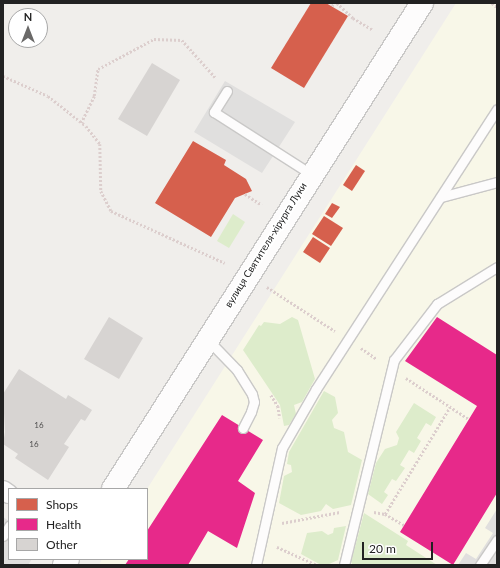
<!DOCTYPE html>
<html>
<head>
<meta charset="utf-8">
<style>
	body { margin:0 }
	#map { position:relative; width:500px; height:568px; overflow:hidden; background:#f0eeeb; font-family:Lato,sans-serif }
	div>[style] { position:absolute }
	.education>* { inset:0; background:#f8f7e8 }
	.grass>* { inset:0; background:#ddeccb }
	.parking>* { inset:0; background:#e0dfde }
	.shops>* { inset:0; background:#d6604d }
	.health>* { inset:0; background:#e7298a }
	.building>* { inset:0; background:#d7d4d2 }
	.path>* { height:2.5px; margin-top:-1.25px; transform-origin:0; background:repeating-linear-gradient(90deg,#dccecd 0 2px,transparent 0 4px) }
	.roads { filter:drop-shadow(1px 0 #c9c8c7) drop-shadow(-1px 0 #c9c8c7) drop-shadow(0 1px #c9c8c7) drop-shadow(0 -1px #c9c8c7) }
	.service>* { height:9px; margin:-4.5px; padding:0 4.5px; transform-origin:4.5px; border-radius:4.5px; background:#fdfcfc }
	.minor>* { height:18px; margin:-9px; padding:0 9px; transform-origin:9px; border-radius:9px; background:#fdfcfc }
	.tertiary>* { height:22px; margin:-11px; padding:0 11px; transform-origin:11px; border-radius:11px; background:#fdfcfc }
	span { translate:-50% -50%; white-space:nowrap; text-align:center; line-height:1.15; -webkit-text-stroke:4px #fff; paint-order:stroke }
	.number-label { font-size:8px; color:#4f4e4e }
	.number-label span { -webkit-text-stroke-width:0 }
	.street-label { font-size:10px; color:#222 }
	.frame { position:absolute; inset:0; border:4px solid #222; pointer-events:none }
	.legend { position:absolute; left:8px; top:488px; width:140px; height:72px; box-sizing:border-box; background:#fff; border:1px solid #a7a7a7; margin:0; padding:5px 7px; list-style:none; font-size:12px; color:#222 }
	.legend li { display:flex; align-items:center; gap:8px; height:20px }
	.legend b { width:20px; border:1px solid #a7a7a7 }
	.north { position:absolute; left:8px; top:8px; width:40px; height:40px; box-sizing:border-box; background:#fff; border:1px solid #a7a7a7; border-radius:50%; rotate:0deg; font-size:11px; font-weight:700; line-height:16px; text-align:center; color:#222 }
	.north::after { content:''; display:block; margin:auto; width:14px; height:18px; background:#6a6968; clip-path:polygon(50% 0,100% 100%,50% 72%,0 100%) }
	.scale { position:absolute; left:362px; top:542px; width:71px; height:18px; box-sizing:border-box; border:2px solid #222; border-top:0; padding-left:5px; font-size:12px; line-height:14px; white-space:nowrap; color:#222; -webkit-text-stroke:3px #fff; paint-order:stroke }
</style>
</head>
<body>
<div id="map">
	<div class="education">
		<i style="clip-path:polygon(456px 3px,497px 3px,497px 565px,99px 565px,102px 559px,147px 559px,147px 489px)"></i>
	</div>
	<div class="grass">
		<i style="clip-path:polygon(233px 214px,245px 222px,229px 248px,217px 241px)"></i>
		<i style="clip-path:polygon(292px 317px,298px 320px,315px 379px,302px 402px,294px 405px,296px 414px,289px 425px,284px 426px,280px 405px,243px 350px,259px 325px,261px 326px,264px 322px,280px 324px)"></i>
		<i style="clip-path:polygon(324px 391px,335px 397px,338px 413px,332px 420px,334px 428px,344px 432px,348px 452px,362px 460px,351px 505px,333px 509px,326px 504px,321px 511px,301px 515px,279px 503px,284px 476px,292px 472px,291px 465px,287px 464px,289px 452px)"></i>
		<i style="clip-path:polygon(414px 403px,436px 417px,431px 426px,426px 423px,417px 438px,421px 441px,414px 453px,409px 450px,400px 465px,405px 468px,396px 481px,392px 479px,384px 492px,388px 495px,382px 504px,368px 494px,376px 463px,385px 449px,397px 445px,399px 438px,396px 432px)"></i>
		<i style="clip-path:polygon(364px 513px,408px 541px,406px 545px,437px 565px,353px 565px,351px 562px)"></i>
		<i style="clip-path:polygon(346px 526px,338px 560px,327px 565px,321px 565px,301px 554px,307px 533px,322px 531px,328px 535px,333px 533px,334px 528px)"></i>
	</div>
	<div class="parking">
		<i style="clip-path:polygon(225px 81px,295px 122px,262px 173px,194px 132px)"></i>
		<i style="clip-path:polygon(497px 509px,497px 565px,458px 565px,466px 553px,476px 559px,493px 533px,485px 528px)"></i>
		<i style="clip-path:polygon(3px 517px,9px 521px,9px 559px,32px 559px,28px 565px,3px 565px)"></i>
	</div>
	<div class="shops">
		<i style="clip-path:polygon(311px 3px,326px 3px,348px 16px,304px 88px,271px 68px)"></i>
		<i style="clip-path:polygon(193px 141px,226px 160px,224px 165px,246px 179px,252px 191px,235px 198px,211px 237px,155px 203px)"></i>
		<i style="clip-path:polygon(356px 165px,365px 171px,352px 191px,343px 185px)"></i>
		<i style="clip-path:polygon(332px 203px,340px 207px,332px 218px,325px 214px)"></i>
		<i style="clip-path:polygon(324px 216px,343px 228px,331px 246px,312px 234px)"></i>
		<i style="clip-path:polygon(313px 237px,330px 248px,320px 263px,303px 252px)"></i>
	</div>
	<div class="health">
		<i style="clip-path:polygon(437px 317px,497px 355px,497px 493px,453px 565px,400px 532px,477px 406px,405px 361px)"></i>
		<i style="clip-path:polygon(222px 415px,263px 440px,238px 481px,255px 493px,237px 548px,208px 531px,188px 565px,125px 565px,129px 559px,147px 559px,147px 531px)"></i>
	</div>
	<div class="building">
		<i style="clip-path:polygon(152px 63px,180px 80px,147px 136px,118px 119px)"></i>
		<i style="clip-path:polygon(109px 317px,143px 338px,119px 379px,84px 359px)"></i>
		<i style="clip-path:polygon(19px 369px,66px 399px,68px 395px,92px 410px,85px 421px,81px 419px,64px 444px,69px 447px,48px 480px,15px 458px,18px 454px,3px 444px,5px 432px,3px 394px)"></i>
	</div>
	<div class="path">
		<i style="left:337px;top:3px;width:22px;rotate:43deg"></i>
		<i style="left:353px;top:18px;width:23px;rotate:31deg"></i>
		<i style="left:492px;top:3px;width:6px;rotate:39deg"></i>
		<i style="left:332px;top:6px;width:4px;rotate:-56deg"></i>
		<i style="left:3px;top:76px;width:49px;rotate:24deg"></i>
		<i style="left:48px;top:96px;width:48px;rotate:38.3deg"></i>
		<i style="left:86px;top:126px;width:23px;rotate:52deg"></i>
		<i style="left:100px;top:144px;width:47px;rotate:88.8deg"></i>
		<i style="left:101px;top:191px;width:22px;rotate:63deg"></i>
		<i style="left:111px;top:211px;width:125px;rotate:24.5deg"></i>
		<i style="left:81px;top:123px;width:30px;rotate:-64deg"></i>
		<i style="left:94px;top:96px;width:27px;rotate:-82deg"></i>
		<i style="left:98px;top:69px;width:64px;rotate:-28.2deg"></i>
		<i style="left:154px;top:39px;width:28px;rotate:2deg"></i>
		<i style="left:182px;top:40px;width:51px;rotate:48.2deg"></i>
		<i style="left:245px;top:194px;width:20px;rotate:33deg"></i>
		<i style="left:267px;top:287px;width:81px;rotate:32.9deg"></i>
		<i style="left:361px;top:348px;width:19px;rotate:35deg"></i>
		<i style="left:406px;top:378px;width:75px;rotate:33.1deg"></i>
		<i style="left:271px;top:395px;width:13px;rotate:58deg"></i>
		<i style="left:278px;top:406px;width:12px;rotate:81deg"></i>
		<i style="left:374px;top:512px;width:11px;rotate:10deg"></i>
		<i style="left:385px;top:514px;width:22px;rotate:30deg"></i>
		<i style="left:385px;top:514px;width:125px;rotate:-58.7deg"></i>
		<i style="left:282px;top:523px;width:59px;rotate:-10.7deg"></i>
		<i style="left:277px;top:547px;width:44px;rotate:24.2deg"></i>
	</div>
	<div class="roads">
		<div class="service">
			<i style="left:227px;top:91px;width:25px;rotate:122deg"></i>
			<i style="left:214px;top:112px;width:115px;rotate:32.6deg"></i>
			<i style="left:441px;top:197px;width:58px;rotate:-15deg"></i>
			<i style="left:208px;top:340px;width:42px;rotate:46deg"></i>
			<i style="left:237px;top:370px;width:28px;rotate:58deg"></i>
			<i style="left:252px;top:394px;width:8px;rotate:76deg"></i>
			<i style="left:254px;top:402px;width:10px;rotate:107deg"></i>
			<i style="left:251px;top:412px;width:18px;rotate:117deg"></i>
			<i style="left:3px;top:536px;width:12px;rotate:-59deg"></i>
			<i style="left:256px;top:565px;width:120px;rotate:-77.5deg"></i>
			<i style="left:282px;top:448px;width:68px;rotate:-60deg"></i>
			<i style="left:316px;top:389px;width:333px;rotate:-57.1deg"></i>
			<i style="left:344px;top:565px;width:211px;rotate:-76.3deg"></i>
			<i style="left:394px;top:360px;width:71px;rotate:-52.5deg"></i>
			<i style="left:437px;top:304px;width:70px;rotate:-31.7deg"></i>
			<i style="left:480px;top:565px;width:30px;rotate:-56deg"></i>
		</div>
		<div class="minor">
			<i style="left:3px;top:490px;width:7px;rotate:34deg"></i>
		</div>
		<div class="tertiary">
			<i style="left:113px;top:489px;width:576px;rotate:-57.55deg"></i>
			<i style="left:64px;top:565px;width:7px;rotate:-56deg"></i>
		</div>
	</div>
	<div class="number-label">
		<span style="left:39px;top:426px">16</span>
		<span style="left:34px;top:445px">16</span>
	</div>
	<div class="street-label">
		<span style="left:266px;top:245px;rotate:-58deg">вулиця Святителя-хірурга Луки</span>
	</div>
	<div class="frame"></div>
	<ul class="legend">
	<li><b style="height:11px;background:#d6604d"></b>Shops</li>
	<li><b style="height:11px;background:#e7298a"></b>Health</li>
	<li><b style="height:11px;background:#d7d4d2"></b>Other</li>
	</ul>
	<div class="north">N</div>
	<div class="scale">20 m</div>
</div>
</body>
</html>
